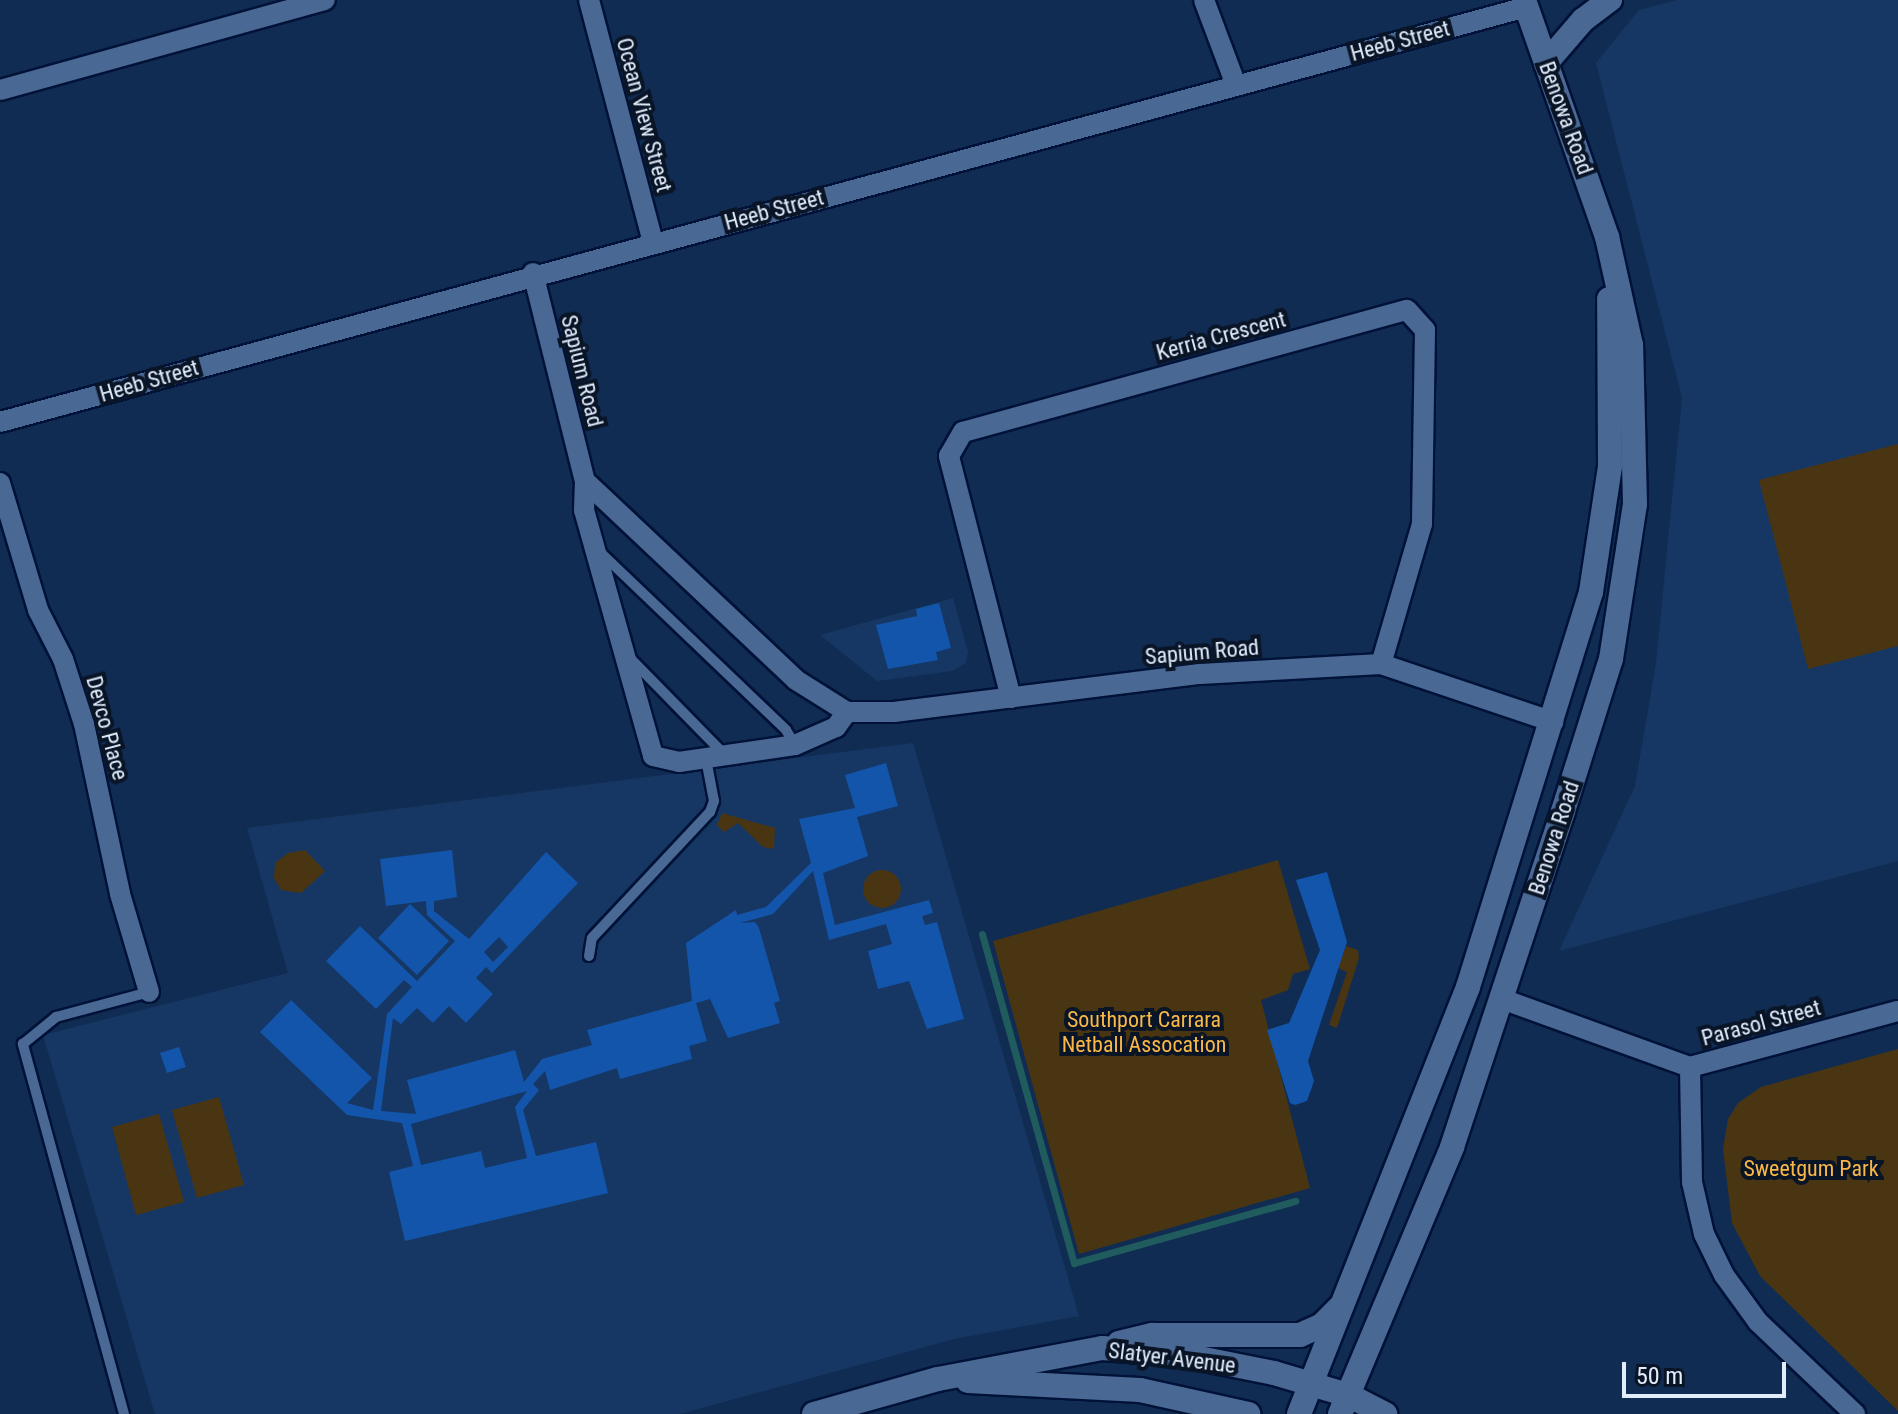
<!DOCTYPE html>
<html>
<head>
<meta charset="utf-8">
<style>
	body { margin:0 }
	#map { position:relative; width:1898px; height:1414px; overflow:hidden; background:#102c53; font-family:"Roboto Condensed",sans-serif }
	div>[style] { position:absolute }
	.built>* { inset:0; background:#163763 }
	.green>* { inset:0; background:#4a3512 }
	.round { border-radius:50% }
	.stream>* { height:7px; margin:-3.5px; padding:0 3.5px; transform-origin:3.5px; border-radius:3.5px; background:#205c5d }
	.building>* { inset:0; background:#1355aa }
	.roads { filter:drop-shadow(2px 0 #001237) drop-shadow(-2px 0 #001237) drop-shadow(0 2px #001237) drop-shadow(0 -2px #001237) }
	.lane>* { height:10px; margin:-5px; padding:0 5px; transform-origin:5px; border-radius:5px; background:#4a6894 }
	.street>* { height:20px; margin:-10px; padding:0 10px; transform-origin:10px; border-radius:10px; background:#4a6894 }
	.secondary>* { height:24px; margin:-12px; padding:0 12px; transform-origin:12px; border-radius:12px; background:#4a6894 }
	span { translate:-50% -50%; white-space:nowrap; text-align:center; line-height:1.15; -webkit-text-stroke:8px #091527; paint-order:stroke }
	.street-label { font-size:22px; color:#e2edfc }
	.park-label { font-size:22px; color:#f8b747 }
	.scale { position:absolute; left:1622px; top:1362px; width:164px; height:36px; box-sizing:border-box; border:4px solid #e2edfc; border-top:0; padding-left:10px; font-size:24px; line-height:28px; white-space:nowrap; color:#e2edfc; -webkit-text-stroke:6px #091527; paint-order:stroke }
</style>
</head>
<body>
<div id="map">
	<div class="built">
		<i style="clip-path:polygon(1677px 0,1898px 0,1898px 861px,1559px 951px,1635px 786px,1656px 663px,1682px 398px,1596px 63px,1639px 10px)"></i>
		<i style="clip-path:polygon(953px 598px,968px 652px,966px 663px,952px 671px,877px 681px,820px 635px)"></i>
		<i style="clip-path:polygon(913px 743px,1079px 1316px,954px 1339px,680px 1414px,155px 1414px,43px 1035px,288px 973px,247px 828px)"></i>
	</div>
	<div class="green">
		<i style="clip-path:polygon(1898px 444px,1898px 646px,1808px 669px,1759px 480px)"></i>
		<i style="clip-path:polygon(722px 813px,775px 828px,774px 849px,763px 847px,738px 823px,724px 832px,717px 825px)"></i>
		<i style="clip-path:polygon(305px 850px,325px 871px,301px 893px,281px 890px,274px 878px,275px 863px,288px 853px)"></i>
		<i style="clip-path:polygon(1278px 860px,1310px 969px,1293px 974px,1288px 990px,1261px 1000px,1310px 1188px,1079px 1254px,993px 941px)"></i>
		<i class="round" style="left:863px;top:870px;width:38px;height:38px"></i>
		<i style="clip-path:polygon(1346px 946px,1358px 950px,1359px 958px,1337px 1028px,1329px 1025px,1347px 972px,1338px 968px)"></i>
		<i style="clip-path:polygon(1898px 1049px,1898px 1411px,1760px 1276px,1732px 1223px,1723px 1149px,1728px 1119px,1738px 1103px,1761px 1087px)"></i>
		<i style="clip-path:polygon(219px 1097px,244px 1185px,197px 1198px,172px 1110px)"></i>
		<i style="clip-path:polygon(159px 1114px,184px 1202px,136px 1215px,112px 1127px)"></i>
	</div>
	<div class="stream">
		<i style="left:982px;top:934px;width:342px;rotate:74.4deg"></i>
		<i style="left:1074px;top:1263px;width:230px;rotate:-15.7deg"></i>
	</div>
	<div class="building">
		<i style="clip-path:polygon(939px 603px,951px 648px,936px 652px,938px 660px,888px 669px,876px 625px,917px 616px,916px 609px)"></i>
		<i style="clip-path:polygon(evenodd,886px 763px,898px 806px,857px 817px,868px 856px,823px 873px,835px 925px,929px 900px,933px 913px,922px 916px,925px 925px,937px 922px,964px 1019px,927px 1029px,909px 981px,878px 989px,868px 951px,892px 944px,886px 924px,829px 940px,813px 871px,773px 914px,740px 923px,755px 922px,759px 928px,780px 1001px,774px 1003px,780px 1023px,728px 1038px,710px 999px,696px 1003px,707px 1041px,689px 1046px,692px 1059px,620px 1079px,617px 1068px,550px 1090px,545px 1071px,533px 1084px,539px 1090px,523px 1110px,536px 1156px,596px 1142px,608px 1193px,405px 1241px,389px 1172px,413px 1166px,402px 1123px,347px 1115px,260px 1032px,291px 1000px,372px 1078px,347px 1103px,373px 1110px,387px 1014px,412px 987px,404px 980px,376px 1009px,326px 961px,360px 926px,417px 981px,455px 941px,427px 915px,426px 901px,386px 906px,380px 859px,452px 850px,457px 897px,434px 901px,434px 911px,469px 939px,546px 852px,578px 883px,492px 973px,486px 967px,476px 978px,493px 994px,466px 1023px,449px 1006px,433px 1023px,417px 1008px,401px 1024px,393px 1018px,381px 1111px,416px 1114px,407px 1080px,515px 1050px,524px 1082px,542px 1059px,592px 1045px,587px 1030px,692px 1001px,686px 943px,736px 910px,737px 915px,766px 907px,811px 863px,799px 819px,855px 808px,845px 775px,886px 763px,499px 937px,508px 947px,493px 962px,484px 952px,499px 937px,886px 763px,527px 1091px,515px 1107px,527px 1158px,485px 1168px,481px 1151px,421px 1165px,411px 1124px,527px 1091px)"></i>
		<i style="clip-path:polygon(1327px 872px,1347px 942px,1308px 1061px,1314px 1081px,1307px 1101px,1295px 1105px,1290px 1103px,1267px 1030px,1289px 1023px,1320px 950px,1296px 880px)"></i>
		<i style="clip-path:polygon(410px 904px,449px 941px,417px 975px,378px 938px)"></i>
		<i style="clip-path:polygon(179px 1047px,186px 1067px,167px 1073px,160px 1053px)"></i>
	</div>
	<div class="roads">
		<div class="lane">
			<i style="left:601px;top:553px;width:256px;rotate:43.7deg"></i>
			<i style="left:786px;top:730px;width:17px;rotate:59deg"></i>
			<i style="left:629px;top:657px;width:136px;rotate:45.6deg"></i>
			<i style="left:589px;top:956px;width:18px;rotate:-81deg"></i>
			<i style="left:592px;top:938px;width:173px;rotate:-46.9deg"></i>
			<i style="left:710px;top:812px;width:12px;rotate:-70deg"></i>
			<i style="left:714px;top:801px;width:43px;rotate:-100.8deg"></i>
			<i style="left:124px;top:1414px;width:384px;rotate:-105.3deg"></i>
			<i style="left:23px;top:1044px;width:43px;rotate:-39.3deg"></i>
			<i style="left:56px;top:1017px;width:96px;rotate:-15deg"></i>
		</div>
		<div class="street">
			<i style="left:589px;top:0;width:250px;rotate:75.2deg"></i>
			<i style="left:1204px;top:0;width:91px;rotate:69.4deg"></i>
			<i style="left:0;top:90px;width:337px;rotate:-15.5deg"></i>
			<i style="left:533px;top:273px;width:214px;rotate:76deg"></i>
			<i style="left:585px;top:481px;width:290px;rotate:43.3deg"></i>
			<i style="left:796px;top:680px;width:60px;rotate:32.1deg"></i>
			<i style="left:847px;top:712px;width:47px"></i>
			<i style="left:894px;top:712px;width:308px;rotate:-7.1deg"></i>
			<i style="left:1200px;top:674px;width:181px;rotate:-3.2deg"></i>
			<i style="left:1381px;top:664px;width:182px;rotate:18.6deg"></i>
			<i style="left:0;top:422px;width:1581px;rotate:-15.21deg"></i>
			<i style="left:585px;top:481px;width:29px;rotate:92deg"></i>
			<i style="left:584px;top:510px;width:255px;rotate:74.3deg"></i>
			<i style="left:653px;top:756px;width:27px;rotate:13deg"></i>
			<i style="left:679px;top:762px;width:117px;rotate:-8.3deg"></i>
			<i style="left:795px;top:745px;width:45px;rotate:-23.7deg"></i>
			<i style="left:836px;top:727px;width:19px;rotate:-54deg"></i>
			<i style="left:0;top:483px;width:133px;rotate:73.3deg"></i>
			<i style="left:38px;top:610px;width:55px;rotate:63deg"></i>
			<i style="left:63px;top:659px;width:68px;rotate:72.1deg"></i>
			<i style="left:84px;top:724px;width:174px;rotate:78deg"></i>
			<i style="left:120px;top:894px;width:102px;rotate:73.5deg"></i>
			<i style="left:1011px;top:698px;width:250px;rotate:-104.4deg"></i>
			<i style="left:949px;top:456px;width:28px;rotate:-60deg"></i>
			<i style="left:963px;top:432px;width:460px;rotate:-15.4deg"></i>
			<i style="left:1407px;top:310px;width:27px;rotate:48deg"></i>
			<i style="left:1425px;top:330px;width:194px;rotate:90.9deg"></i>
			<i style="left:1422px;top:524px;width:146px;rotate:106.3deg"></i>
			<i style="left:1502px;top:999px;width:200px;rotate:19.9deg"></i>
			<i style="left:1690px;top:1067px;width:215px;rotate:-15.1deg"></i>
			<i style="left:1690px;top:1067px;width:115px;rotate:89deg"></i>
			<i style="left:1692px;top:1182px;width:53px;rotate:77deg"></i>
			<i style="left:1704px;top:1234px;width:46px;rotate:64deg"></i>
			<i style="left:1724px;top:1275px;width:58px;rotate:54.1deg"></i>
			<i style="left:1758px;top:1322px;width:134px;rotate:43.5deg"></i>
		</div>
		<div class="secondary">
			<i style="left:1546px;top:63px;width:57px;rotate:-49.3deg"></i>
			<i style="left:1583px;top:20px;width:34px;rotate:-37deg"></i>
			<i style="left:1119px;top:1343px;width:34px;rotate:-14deg"></i>
			<i style="left:1152px;top:1335px;width:148px"></i>
			<i style="left:1300px;top:1335px;width:24px;rotate:-24deg"></i>
			<i style="left:1322px;top:1325px;width:25px;rotate:-45deg"></i>
			<i style="left:968px;top:1381px;width:172px;rotate:3deg"></i>
			<i style="left:1140px;top:1390px;width:111px;rotate:12.5deg"></i>
			<i style="left:814px;top:1414px;width:129px;rotate:-15.8deg"></i>
			<i style="left:938px;top:1379px;width:167px;rotate:-10.7deg"></i>
			<i style="left:1102px;top:1348px;width:77px;rotate:4.5deg"></i>
			<i style="left:1179px;top:1354px;width:97px;rotate:11.3deg"></i>
			<i style="left:1274px;top:1373px;width:77px;rotate:16.6deg"></i>
			<i style="left:1348px;top:1395px;width:42px;rotate:27.2deg"></i>
			<i style="left:1299px;top:1414px;width:459px;rotate:-68.4deg"></i>
			<i style="left:1468px;top:987px;width:414px;rotate:-72.7deg"></i>
			<i style="left:1591px;top:592px;width:127px;rotate:-81.4deg"></i>
			<i style="left:1610px;top:466px;width:167px;rotate:-90.3deg"></i>
			<i style="left:1340px;top:1414px;width:290px;rotate:-67.2deg"></i>
			<i style="left:1452px;top:1147px;width:354px;rotate:-71.7deg"></i>
			<i style="left:1563px;top:811px;width:159px;rotate:-72.5deg"></i>
			<i style="left:1611px;top:659px;width:157px;rotate:-81.2deg"></i>
			<i style="left:1635px;top:504px;width:159px;rotate:-91.4deg"></i>
			<i style="left:1631px;top:345px;width:111px;rotate:-102.5deg"></i>
			<i style="left:1607px;top:237px;width:251px;rotate:-109.3deg"></i>
		</div>
	</div>
	<div class="street-label">
		<span style="left:1400px;top:41px;rotate:-15deg">Heeb Street</span>
		<span style="left:644px;top:115px;rotate:75deg">Ocean View Street</span>
		<span style="left:1566px;top:118px;rotate:70deg">Benowa Road</span>
		<span style="left:774px;top:210px;rotate:-15deg">Heeb Street</span>
		<span style="left:1221px;top:336px;rotate:-15deg">Kerria Crescent</span>
		<span style="left:582px;top:371px;rotate:76deg">Sapium Road</span>
		<span style="left:149px;top:381px;rotate:-16deg">Heeb Street</span>
		<span style="left:1202px;top:652px;rotate:-5deg">Sapium Road</span>
		<span style="left:107px;top:728px;rotate:75deg">Devco Place</span>
		<span style="left:1554px;top:838px;rotate:-72deg">Benowa Road</span>
		<span style="left:1761px;top:1023px;rotate:-15deg">Parasol Street</span>
		<span style="left:1172px;top:1358px;rotate:7deg">Slatyer Avenue</span>
	</div>
	<div class="park-label">
		<span style="left:1144px;top:1032px">Southport Carrara<br>Netball Assocation</span>
		<span style="left:1811px;top:1169px">Sweetgum Park</span>
	</div>
	<div class="scale">50 m</div>
</div>
</body>
</html>
